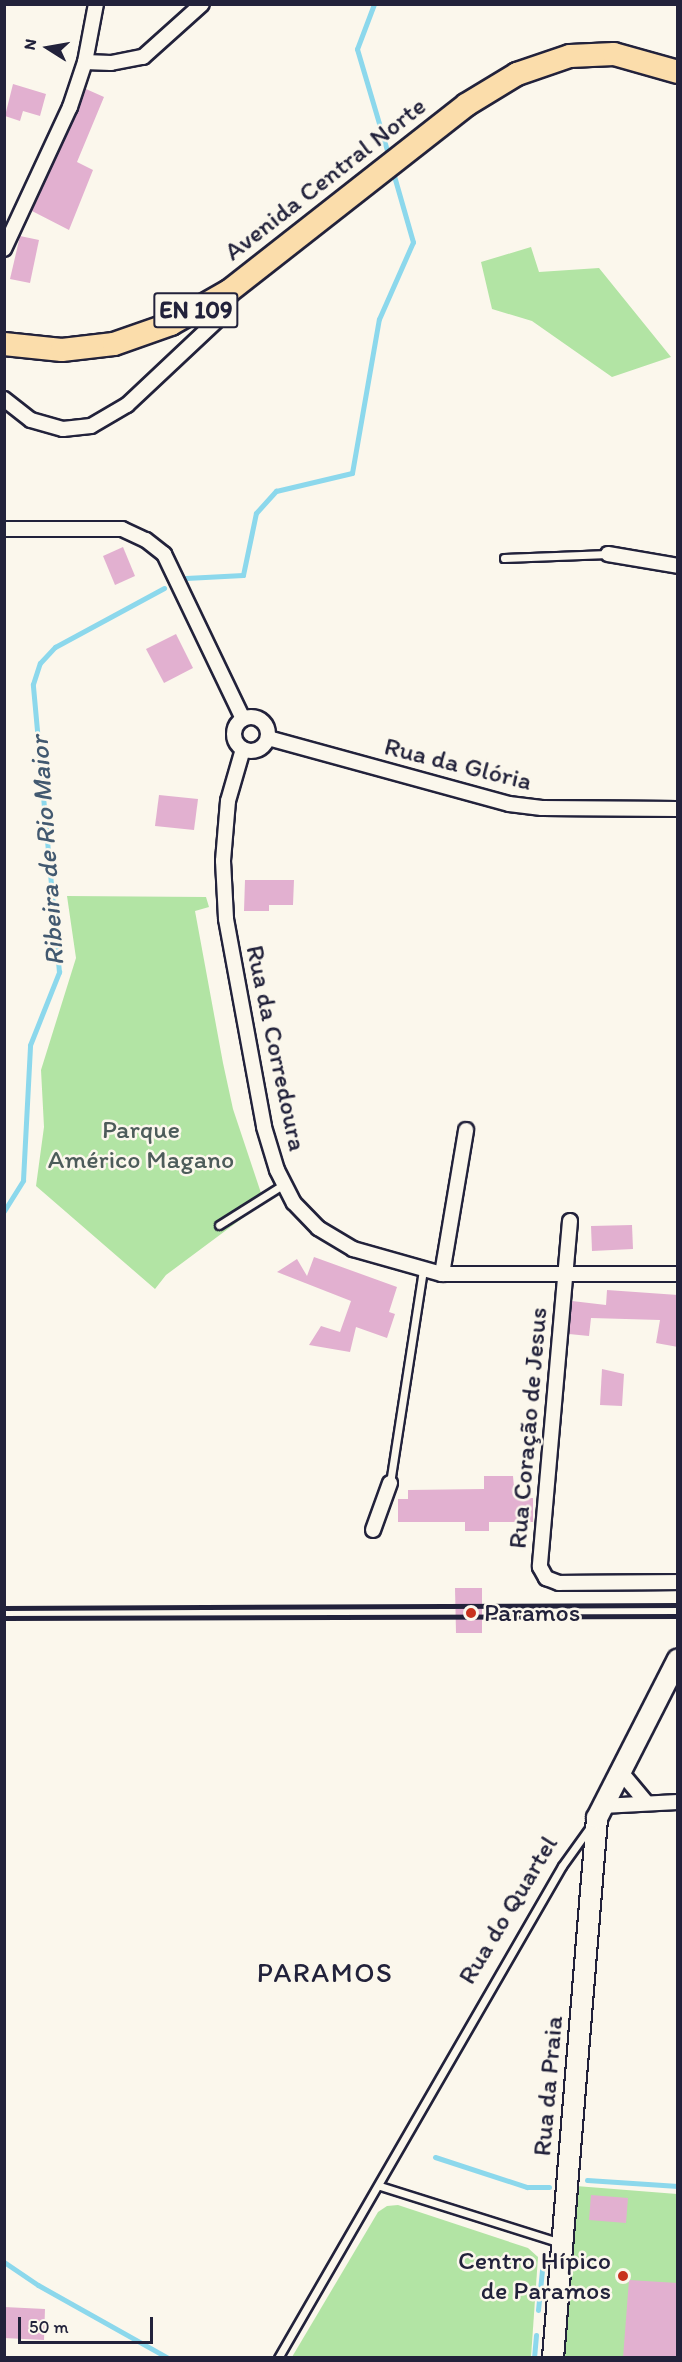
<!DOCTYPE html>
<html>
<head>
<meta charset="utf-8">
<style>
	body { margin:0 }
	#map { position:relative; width:682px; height:2362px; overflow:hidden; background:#fbf7ec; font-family:Itim,sans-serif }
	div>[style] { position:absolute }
	.green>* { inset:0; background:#b2e4a4 }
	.stream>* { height:5px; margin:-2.5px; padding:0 2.5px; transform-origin:2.5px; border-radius:2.5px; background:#8cd8ec }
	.building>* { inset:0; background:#e2b0d0 }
	.roads { filter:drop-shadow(2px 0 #22223b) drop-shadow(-2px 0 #22223b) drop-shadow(0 2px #22223b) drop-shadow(0 -2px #22223b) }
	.lane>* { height:7px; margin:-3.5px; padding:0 3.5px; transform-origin:3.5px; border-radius:3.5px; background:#fbf7ec }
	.street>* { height:14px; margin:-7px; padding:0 7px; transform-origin:7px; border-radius:7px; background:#fbf7ec }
	.street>.ring { margin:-7px; padding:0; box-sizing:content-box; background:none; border:14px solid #fbf7ec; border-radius:50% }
	.secondary>* { height:20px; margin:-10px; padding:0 10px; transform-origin:10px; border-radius:10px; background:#fbf7ec }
	.primary>* { height:22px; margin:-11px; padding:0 11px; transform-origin:11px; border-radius:11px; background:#fbddab }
	.rail>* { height:4.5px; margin:-2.25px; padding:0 2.25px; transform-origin:2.25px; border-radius:2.25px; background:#22223b }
	.dots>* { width:16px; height:16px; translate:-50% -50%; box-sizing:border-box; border:3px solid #fbf7ec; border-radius:50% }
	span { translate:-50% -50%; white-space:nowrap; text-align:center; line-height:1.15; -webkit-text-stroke:5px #fbf7ec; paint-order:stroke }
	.shield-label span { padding:2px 4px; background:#fbf7ec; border:2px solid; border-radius:4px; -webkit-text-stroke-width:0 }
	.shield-label { font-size:24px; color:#22223b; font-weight:700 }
	.street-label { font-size:26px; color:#22223b }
	.park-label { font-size:26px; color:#4d5c5a }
	.poi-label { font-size:26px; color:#22223b }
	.left { translate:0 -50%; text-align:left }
	.right { translate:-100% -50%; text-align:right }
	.water-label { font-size:27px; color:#425970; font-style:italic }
	.quarter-label { font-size:28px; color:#22223b; letter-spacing:1.5px }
	.frame { position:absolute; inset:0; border:6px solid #22223b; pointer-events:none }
	.north { position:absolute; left:18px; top:18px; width:60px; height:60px; -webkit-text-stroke:4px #fbf7ec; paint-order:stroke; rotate:281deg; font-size:16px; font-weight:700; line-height:24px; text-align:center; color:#22223b }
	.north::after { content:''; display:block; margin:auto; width:21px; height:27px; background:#22223b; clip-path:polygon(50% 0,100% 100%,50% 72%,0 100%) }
	.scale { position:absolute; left:18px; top:2317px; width:135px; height:27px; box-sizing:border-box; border:3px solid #22223b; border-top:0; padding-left:8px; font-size:18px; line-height:21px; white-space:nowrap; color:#22223b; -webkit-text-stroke:4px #fbf7ec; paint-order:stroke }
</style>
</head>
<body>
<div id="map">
	<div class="green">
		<i style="clip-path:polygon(531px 247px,539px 272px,599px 268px,671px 357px,612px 377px,532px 321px,492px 309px,481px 262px)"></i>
		<i style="clip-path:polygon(67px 896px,206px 897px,209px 907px,195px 911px,223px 1063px,233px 1109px,264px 1202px,166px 1275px,155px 1289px,36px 1186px,44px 1127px,41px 1070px,76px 958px)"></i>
		<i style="clip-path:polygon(576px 2186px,677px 2194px,677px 2357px,561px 2358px)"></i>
		<i style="clip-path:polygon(398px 2205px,528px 2248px,538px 2257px,531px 2357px,292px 2357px,378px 2212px,387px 2206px)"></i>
	</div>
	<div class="stream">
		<i style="left:374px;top:4px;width:48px;rotate:110.7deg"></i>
		<i style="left:357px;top:49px;width:113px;rotate:73.5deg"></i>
		<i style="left:186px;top:578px;width:57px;rotate:-3deg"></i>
		<i style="left:243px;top:575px;width:63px;rotate:-78.2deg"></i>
		<i style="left:256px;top:513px;width:30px;rotate:-48deg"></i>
		<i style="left:276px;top:491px;width:78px;rotate:-13.3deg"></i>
		<i style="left:352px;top:473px;width:156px;rotate:-80.1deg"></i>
		<i style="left:379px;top:319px;width:84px;rotate:-66.2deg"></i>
		<i style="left:413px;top:242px;width:76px;rotate:-106deg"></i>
		<i style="left:4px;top:1211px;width:36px;rotate:-58deg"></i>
		<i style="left:23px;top:1180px;width:135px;rotate:-87deg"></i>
		<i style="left:30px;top:1045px;width:79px;rotate:-68.3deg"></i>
		<i style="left:59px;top:972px;width:289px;rotate:-95.2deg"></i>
		<i style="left:33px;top:684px;width:22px;rotate:-72deg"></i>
		<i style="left:40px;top:663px;width:22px;rotate:-47deg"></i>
		<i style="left:55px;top:647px;width:124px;rotate:-28.4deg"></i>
		<i style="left:435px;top:2157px;width:97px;rotate:18.1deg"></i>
		<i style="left:527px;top:2187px;width:22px"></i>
		<i style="left:587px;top:2180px;width:91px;rotate:3.8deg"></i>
		<i style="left:4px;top:2262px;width:41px;rotate:34.1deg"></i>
		<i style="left:38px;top:2285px;width:149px;rotate:29.3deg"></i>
		<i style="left:538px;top:2310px;width:40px;rotate:-84.3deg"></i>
		<i style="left:534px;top:2358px;width:23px;rotate:-85deg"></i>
	</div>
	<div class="building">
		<i style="clip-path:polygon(13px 84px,46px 94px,40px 116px,23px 111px,20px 121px,5px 116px)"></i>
		<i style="clip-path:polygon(86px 89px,104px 97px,77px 162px,93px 170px,69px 230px,32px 211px)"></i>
		<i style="clip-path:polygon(20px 236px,39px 240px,30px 283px,10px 279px)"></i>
		<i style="clip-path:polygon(123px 547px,135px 576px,115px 585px,103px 556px)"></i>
		<i style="clip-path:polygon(176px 634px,193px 668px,164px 683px,146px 649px)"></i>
		<i style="clip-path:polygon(159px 795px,198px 799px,194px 830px,155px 826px)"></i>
		<i style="clip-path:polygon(245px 880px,294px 880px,293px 905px,269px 905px,269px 911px,244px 911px)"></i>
		<i style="clip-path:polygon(632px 1225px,633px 1249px,592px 1251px,591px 1226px)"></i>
		<i style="clip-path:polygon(314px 1257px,397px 1287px,389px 1312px,395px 1314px,387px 1338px,356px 1327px,350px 1352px,309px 1345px,321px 1326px,340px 1332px,351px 1301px,277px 1272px,297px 1259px,307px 1276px)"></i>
		<i style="clip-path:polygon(607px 1290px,678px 1295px,678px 1347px,656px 1343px,660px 1320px,591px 1318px,589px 1336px,569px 1334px,572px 1301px,606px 1305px)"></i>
		<i style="clip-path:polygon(602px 1369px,624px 1374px,622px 1406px,600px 1405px)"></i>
		<i style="clip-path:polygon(484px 1476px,513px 1476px,515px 1498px,533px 1498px,533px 1522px,489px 1522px,489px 1531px,465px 1531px,465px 1522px,398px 1522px,398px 1499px,408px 1499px,408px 1490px,484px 1489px)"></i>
		<i style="clip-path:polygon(455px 1588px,482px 1588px,482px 1633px,456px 1633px)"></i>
		<i style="clip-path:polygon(591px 2195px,628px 2198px,626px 2223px,589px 2220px)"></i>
		<i style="clip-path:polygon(629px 2280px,678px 2283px,678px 2358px,623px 2358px)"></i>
		<i style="clip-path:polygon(4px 2307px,45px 2309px,44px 2340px,4px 2338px)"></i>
	</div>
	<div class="roads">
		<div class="lane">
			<i style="left:504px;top:558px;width:104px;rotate:-2.2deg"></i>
			<i style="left:219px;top:1225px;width:77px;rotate:-32.2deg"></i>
			<i style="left:390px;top:1483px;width:217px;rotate:-81.2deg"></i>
			<i style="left:380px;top:2186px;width:190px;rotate:17.5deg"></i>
			<i style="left:278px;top:2358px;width:568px;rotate:-60deg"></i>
			<i style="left:562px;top:1866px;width:48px;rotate:-54.3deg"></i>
		</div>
		<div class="street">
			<i style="left:85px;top:62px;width:26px;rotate:2deg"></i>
			<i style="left:111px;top:63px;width:33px;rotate:-11deg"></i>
			<i style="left:143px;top:57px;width:79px;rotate:-41.9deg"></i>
			<i style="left:4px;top:249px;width:157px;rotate:-65.1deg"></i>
			<i style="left:70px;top:107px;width:47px;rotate:-71.6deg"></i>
			<i style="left:85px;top:62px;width:59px;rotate:-79.3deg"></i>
			<i style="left:4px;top:399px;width:34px;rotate:38deg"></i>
			<i style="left:31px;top:420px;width:33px;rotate:16deg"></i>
			<i style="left:63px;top:429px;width:28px;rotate:-6deg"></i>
			<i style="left:91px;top:426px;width:42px;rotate:-30.3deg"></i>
			<i style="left:127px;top:405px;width:137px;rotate:-43.2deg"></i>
			<i style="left:227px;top:311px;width:20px;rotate:-84deg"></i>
			<i style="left:4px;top:529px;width:118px"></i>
			<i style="left:122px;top:529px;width:26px;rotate:25deg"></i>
			<i style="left:146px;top:540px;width:23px;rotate:38deg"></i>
			<i style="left:164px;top:554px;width:183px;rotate:64.4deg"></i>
			<i style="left:608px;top:554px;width:71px;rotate:9.7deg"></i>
			<i class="ring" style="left:234px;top:717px;width:20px;height:20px"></i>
			<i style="left:268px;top:738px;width:250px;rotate:15.3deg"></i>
			<i style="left:509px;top:804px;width:33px;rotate:7deg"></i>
			<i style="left:542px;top:808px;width:136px;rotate:0.4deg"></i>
			<i style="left:243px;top:749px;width:54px;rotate:106.1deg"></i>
			<i style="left:228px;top:801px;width:60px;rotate:94.8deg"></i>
			<i style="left:223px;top:861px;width:58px;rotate:87deg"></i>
			<i style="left:226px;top:919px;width:211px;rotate:79.6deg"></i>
			<i style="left:264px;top:1127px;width:45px;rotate:73.2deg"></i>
			<i style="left:277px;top:1170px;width:37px;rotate:63deg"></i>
			<i style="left:294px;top:1203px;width:35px;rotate:46deg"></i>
			<i style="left:318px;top:1228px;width:41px;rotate:31deg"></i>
			<i style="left:353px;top:1249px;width:92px;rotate:15.7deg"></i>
			<i style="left:442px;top:1274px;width:236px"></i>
			<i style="left:570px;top:1221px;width:347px;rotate:95deg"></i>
			<i style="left:540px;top:1567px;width:13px;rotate:61deg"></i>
			<i style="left:546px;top:1578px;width:14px;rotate:21deg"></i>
			<i style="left:559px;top:1583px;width:119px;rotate:-0.5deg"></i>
			<i style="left:442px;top:1274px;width:146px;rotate:-80.5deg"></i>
			<i style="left:373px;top:1530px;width:50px;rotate:-70.1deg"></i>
			<i style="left:620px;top:1771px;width:39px;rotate:50deg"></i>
			<i style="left:602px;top:1806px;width:76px;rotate:-3deg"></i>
		</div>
		<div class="secondary">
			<i style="left:553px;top:2358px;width:542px;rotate:-85.34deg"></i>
			<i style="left:597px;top:1818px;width:178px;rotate:-63deg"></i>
		</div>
		<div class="primary">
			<i style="left:4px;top:344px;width:58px;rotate:5.9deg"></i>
			<i style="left:62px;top:350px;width:52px;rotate:-6.6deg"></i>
			<i style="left:114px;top:344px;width:60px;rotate:-19.3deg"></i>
			<i style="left:171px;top:324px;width:67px;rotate:-29.6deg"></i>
			<i style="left:229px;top:291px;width:301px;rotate:-38.1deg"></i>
			<i style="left:466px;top:105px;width:60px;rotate:-31.3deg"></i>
			<i style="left:517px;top:74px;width:56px;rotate:-18.8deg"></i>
			<i style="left:570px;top:56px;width:44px;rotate:-2.6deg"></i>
			<i style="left:614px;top:54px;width:66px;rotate:15.7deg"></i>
		</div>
	</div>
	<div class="rail">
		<i style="left:4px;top:1608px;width:674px;rotate:-0.26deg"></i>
		<i style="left:4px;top:1618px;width:674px;rotate:-0.17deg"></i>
	</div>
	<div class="dots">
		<i style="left:471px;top:1613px;background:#c8321e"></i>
		<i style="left:623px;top:2276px;background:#c8321e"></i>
	</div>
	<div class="shield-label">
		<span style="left:196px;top:310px">EN 109</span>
	</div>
	<div class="street-label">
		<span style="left:325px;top:179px;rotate:-38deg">Avenida Central Norte</span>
		<span style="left:458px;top:764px;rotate:14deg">Rua da Glória</span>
		<span style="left:276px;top:1048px;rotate:78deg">Rua da Corredoura</span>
		<span style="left:528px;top:1428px;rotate:-85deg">Rua Coração de Jesus</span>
		<span style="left:508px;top:1910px;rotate:-59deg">Rua do Quartel</span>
		<span style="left:548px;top:2086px;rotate:-85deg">Rua da Praia</span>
	</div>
	<div class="park-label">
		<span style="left:141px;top:1145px">Parque<br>Américo Magano</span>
	</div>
	<div class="poi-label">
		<span class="left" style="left:484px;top:1613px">Paramos</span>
		<span class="right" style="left:611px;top:2276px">Centro Hípico<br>de Paramos</span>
	</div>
	<div class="water-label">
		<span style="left:46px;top:851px;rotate:-94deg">Ribeira de Rio Maior</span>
	</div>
	<div class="quarter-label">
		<span style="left:325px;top:1972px">PARAMOS</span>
	</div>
	<div class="frame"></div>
	<div class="north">N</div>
	<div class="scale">50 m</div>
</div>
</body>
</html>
